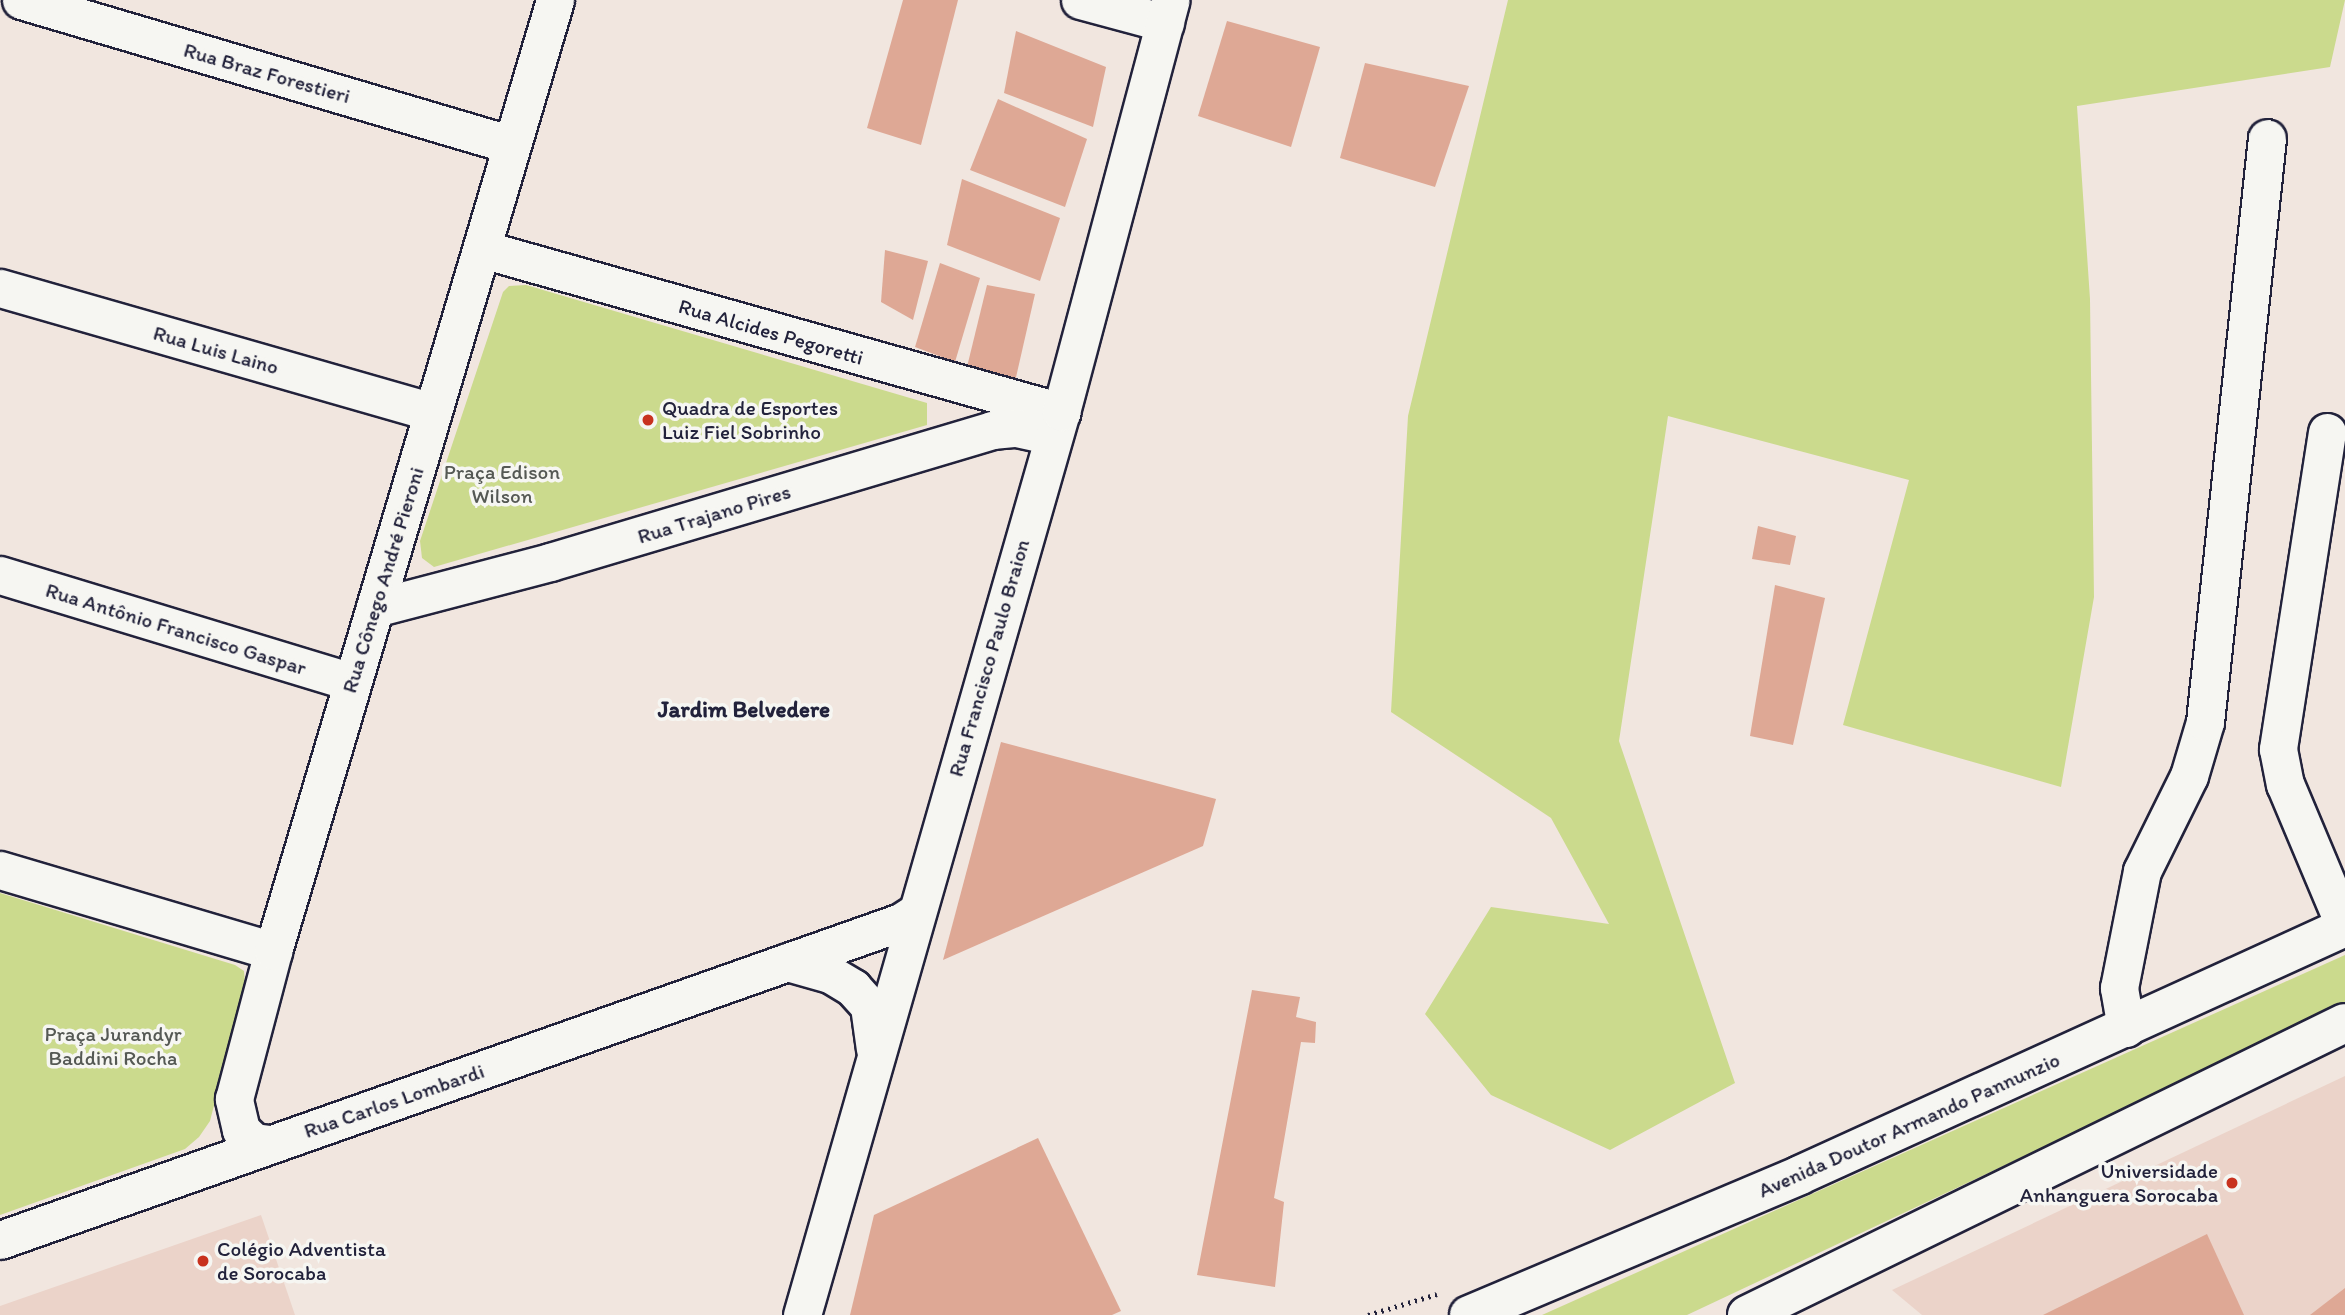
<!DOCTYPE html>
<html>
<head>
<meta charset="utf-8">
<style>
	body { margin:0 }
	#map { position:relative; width:2345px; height:1315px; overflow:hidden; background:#f1e6df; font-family:Itim,sans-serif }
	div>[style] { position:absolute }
	.built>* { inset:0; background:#ebd3c9 }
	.green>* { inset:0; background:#cbda8d }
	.building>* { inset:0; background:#dea895 }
	.path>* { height:4.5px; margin-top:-2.25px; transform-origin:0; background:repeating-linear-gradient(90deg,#22223b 0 2px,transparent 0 7px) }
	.roads { filter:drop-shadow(2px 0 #22223b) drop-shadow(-2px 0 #22223b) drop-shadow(0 2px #22223b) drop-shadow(0 -2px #22223b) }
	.minor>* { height:37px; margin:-18.5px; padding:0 18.5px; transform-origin:18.5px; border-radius:18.5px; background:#f6f6f2 }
	.major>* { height:38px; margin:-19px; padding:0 19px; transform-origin:19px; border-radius:19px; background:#f6f6f2 }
	.dots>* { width:19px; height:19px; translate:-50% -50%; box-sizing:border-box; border:4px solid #f6f6f2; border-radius:50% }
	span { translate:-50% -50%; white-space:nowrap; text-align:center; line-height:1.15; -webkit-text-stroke:7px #f6f6f2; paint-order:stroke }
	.street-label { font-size:21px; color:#22223b }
	.poi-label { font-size:21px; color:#22223b }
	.left { translate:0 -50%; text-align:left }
	.right { translate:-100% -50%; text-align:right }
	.park-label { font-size:21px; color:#555954 }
	.neighbourhood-label { font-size:23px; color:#22223b; font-weight:700 }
</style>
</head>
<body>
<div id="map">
	<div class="built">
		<i style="clip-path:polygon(2345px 1076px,2345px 1315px,1922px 1315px,1892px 1290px)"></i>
		<i style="clip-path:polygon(261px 1215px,295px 1315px,0 1315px,0 1306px)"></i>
	</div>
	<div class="green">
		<i style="clip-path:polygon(1508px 0,2345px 0,2330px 67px,2077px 106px,2090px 299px,2094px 597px,2061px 787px,1843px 725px,1909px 480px,1668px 416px,1619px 741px,1735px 1083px,1610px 1150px,1491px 1095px,1425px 1014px,1491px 907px,1609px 924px,1551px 818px,1391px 712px,1408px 416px)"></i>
		<i style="clip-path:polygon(526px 285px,927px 403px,927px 425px,434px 567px,422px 558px,420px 541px,503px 292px,509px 286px)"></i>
		<i style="clip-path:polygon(0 893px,235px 965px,244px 971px,245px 984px,210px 1121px,199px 1137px,185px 1149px,0 1215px)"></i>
		<i style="clip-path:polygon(2345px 955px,2345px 1005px,1687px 1315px,1542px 1315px)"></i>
	</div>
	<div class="building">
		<i style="clip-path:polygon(903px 0,958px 0,921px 145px,867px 128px)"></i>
		<i style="clip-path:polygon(1227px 21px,1320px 47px,1291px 147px,1198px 116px)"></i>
		<i style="clip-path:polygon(1016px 31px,1106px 67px,1093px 127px,1004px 93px)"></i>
		<i style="clip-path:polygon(1365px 63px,1469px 86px,1435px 187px,1340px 158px)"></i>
		<i style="clip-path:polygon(998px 99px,1087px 139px,1065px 207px,970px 170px)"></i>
		<i style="clip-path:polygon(962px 179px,1060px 218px,1040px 281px,947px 245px)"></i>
		<i style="clip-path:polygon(885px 250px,928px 261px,913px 320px,881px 302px)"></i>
		<i style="clip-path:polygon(940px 263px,980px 278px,955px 362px,915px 347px)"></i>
		<i style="clip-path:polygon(987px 285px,1035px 294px,1014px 386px,966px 371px)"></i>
		<i style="clip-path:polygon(1758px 526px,1796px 536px,1790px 565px,1752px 559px)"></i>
		<i style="clip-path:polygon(1775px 585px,1825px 598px,1793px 745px,1750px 736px)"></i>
		<i style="clip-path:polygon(1001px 742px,1216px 799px,1203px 846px,943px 960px)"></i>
		<i style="clip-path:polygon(1252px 990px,1300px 997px,1296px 1017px,1316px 1022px,1315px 1043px,1301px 1042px,1274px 1198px,1284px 1202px,1275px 1287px,1197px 1275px)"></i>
		<i style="clip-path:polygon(1038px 1138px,1121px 1311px,1112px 1315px,850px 1315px,874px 1215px)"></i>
		<i style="clip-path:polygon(2207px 1234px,2244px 1315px,2043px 1315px)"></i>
		<i style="clip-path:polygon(2345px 1288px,2345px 1315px,2310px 1315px)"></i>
	</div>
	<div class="path">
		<i style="left:1368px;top:1315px;width:72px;rotate:-16.9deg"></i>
	</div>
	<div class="roads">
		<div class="minor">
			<i style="left:21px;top:0;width:512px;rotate:16.45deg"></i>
			<i style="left:1080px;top:0;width:88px;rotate:15.1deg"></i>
			<i style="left:482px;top:249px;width:602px;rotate:15.72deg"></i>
			<i style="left:0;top:288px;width:450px;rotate:16deg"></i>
			<i style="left:2327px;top:432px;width:321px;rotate:98.8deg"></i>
			<i style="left:2278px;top:749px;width:36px;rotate:79deg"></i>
			<i style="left:2285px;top:784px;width:155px;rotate:67.2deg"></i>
			<i style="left:0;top:575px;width:368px;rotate:16.9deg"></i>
			<i style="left:375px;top:608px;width:181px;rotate:-14.7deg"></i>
			<i style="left:550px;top:562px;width:461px;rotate:-16.6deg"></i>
			<i style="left:992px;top:430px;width:24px;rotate:-5deg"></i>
			<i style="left:1016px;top:428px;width:38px;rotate:12deg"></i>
			<i style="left:0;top:870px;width:285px;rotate:16.5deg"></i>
			<i style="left:787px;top:962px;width:45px;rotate:15.6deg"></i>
			<i style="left:830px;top:974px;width:27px;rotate:31deg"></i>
			<i style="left:853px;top:988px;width:24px;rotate:48deg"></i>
			<i style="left:869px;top:1006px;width:43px;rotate:82.1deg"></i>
			<i style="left:2126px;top:1028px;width:41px;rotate:-99.9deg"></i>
			<i style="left:2119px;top:988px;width:119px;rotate:-78.9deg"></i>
			<i style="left:2142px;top:871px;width:106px;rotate:-63.7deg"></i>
			<i style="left:2189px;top:776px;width:56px;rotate:-73.5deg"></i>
			<i style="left:2205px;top:722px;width:587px;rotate:-83.94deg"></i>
			<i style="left:270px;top:1144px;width:16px;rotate:-173deg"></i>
			<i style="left:254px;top:1142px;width:18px;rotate:-137deg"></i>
			<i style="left:241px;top:1130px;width:32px;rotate:-103deg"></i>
			<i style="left:234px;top:1099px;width:153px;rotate:-75.2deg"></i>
			<i style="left:273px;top:951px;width:992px;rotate:-73.48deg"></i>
			<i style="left:0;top:1240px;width:955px;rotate:-19.44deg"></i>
			<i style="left:901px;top:922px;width:17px;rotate:-33deg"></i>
			<i style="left:802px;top:1315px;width:939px;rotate:-74deg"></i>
			<i style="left:1061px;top:412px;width:426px;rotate:-75.1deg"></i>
		</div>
		<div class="major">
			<i style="left:1469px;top:1315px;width:359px;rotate:-22.9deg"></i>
			<i style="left:1800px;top:1175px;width:599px;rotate:-24.47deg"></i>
			<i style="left:1747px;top:1315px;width:665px;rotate:-26.03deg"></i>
		</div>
	</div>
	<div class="dots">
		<i style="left:648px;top:420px;background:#c8321e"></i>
		<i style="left:2232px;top:1183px;background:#c8321e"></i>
		<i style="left:203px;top:1261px;background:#c8321e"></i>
	</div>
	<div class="street-label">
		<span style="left:267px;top:73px;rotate:16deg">Rua Braz Forestieri</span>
		<span style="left:771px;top:332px;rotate:16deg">Rua Alcides Pegoretti</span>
		<span style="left:216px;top:350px;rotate:16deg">Rua Luis Laino</span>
		<span style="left:714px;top:514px;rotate:-17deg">Rua Trajano Pires</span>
		<span style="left:383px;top:580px;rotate:-73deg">Rua Cônego André Pieroni</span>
		<span style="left:176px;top:629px;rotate:17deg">Rua Antônio Francisco Gaspar</span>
		<span style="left:989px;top:658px;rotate:-74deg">Rua Francisco Paulo Braion</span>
		<span style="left:394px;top:1101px;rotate:-19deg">Rua Carlos Lombardi</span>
		<span style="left:1909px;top:1125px;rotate:-24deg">Avenida Doutor Armando Pannunzio</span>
	</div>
	<div class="poi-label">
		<span class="left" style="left:662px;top:420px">Quadra de Esportes<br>Luiz Fiel Sobrinho</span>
		<span class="right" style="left:2218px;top:1183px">Universidade<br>Anhanguera Sorocaba</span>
		<span class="left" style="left:217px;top:1261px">Colégio Adventista<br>de Sorocaba</span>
	</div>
	<div class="park-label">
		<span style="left:502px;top:484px">Praça Edison<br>Wilson</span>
		<span style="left:113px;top:1046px">Praça Jurandyr<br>Baddini Rocha</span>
	</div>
	<div class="neighbourhood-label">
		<span style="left:744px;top:709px">Jardim Belvedere</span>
	</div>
</div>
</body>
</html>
